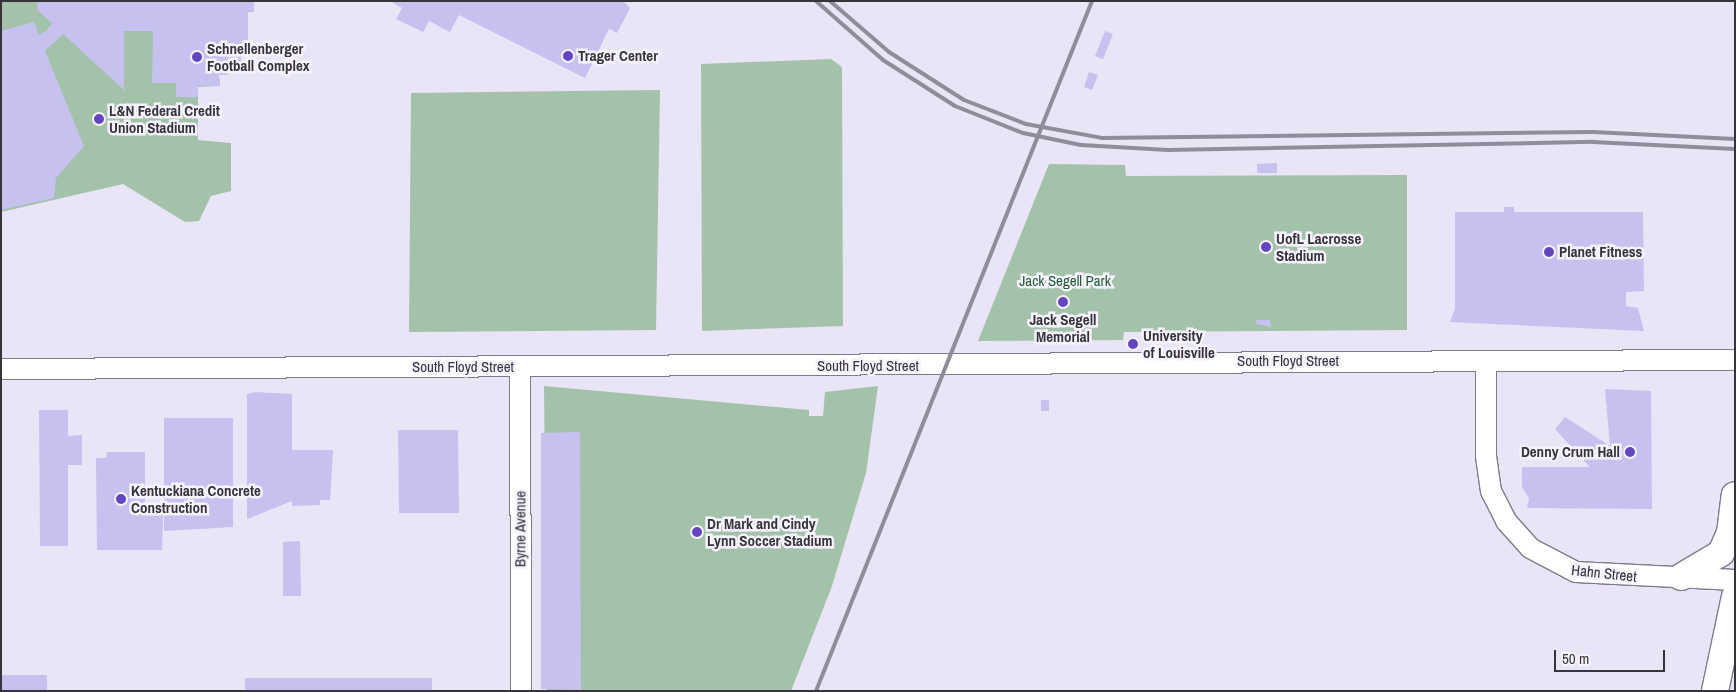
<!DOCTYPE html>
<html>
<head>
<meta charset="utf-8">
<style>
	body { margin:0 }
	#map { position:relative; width:1736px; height:692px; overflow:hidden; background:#e9e4f6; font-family:"Archivo Narrow",sans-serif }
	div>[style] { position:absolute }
	.green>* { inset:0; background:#a3c2a9 }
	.building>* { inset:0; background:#c6c1ef }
	.roads { filter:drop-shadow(1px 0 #7f7a8a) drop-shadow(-1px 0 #7f7a8a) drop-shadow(0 1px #7f7a8a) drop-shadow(0 -1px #7f7a8a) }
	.minor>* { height:20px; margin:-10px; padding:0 10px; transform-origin:10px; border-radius:10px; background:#fff }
	.major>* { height:26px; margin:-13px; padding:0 13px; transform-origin:13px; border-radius:13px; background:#fff }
	.rail>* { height:4px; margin:-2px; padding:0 2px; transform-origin:2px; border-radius:2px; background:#908c99 }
	.dots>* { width:14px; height:14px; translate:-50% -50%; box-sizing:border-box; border:2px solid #f6f2fe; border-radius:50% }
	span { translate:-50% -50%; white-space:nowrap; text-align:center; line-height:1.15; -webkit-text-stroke:5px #f6f2fe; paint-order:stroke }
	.poi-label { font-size:15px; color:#36333b; font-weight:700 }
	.left { translate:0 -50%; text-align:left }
	.right { translate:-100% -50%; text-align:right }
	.park-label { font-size:15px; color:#205f36 }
	.street-label { font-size:15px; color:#36333b }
	.frame { position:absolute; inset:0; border:2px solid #36333b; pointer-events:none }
	.scale { position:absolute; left:1554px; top:650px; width:111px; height:22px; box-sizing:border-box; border:2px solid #36333b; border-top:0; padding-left:6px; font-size:15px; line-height:18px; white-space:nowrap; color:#36333b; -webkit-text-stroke:4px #f6f2fe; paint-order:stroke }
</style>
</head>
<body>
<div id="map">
	<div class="green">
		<i style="clip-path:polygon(1px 1px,254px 1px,254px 12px,248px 12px,248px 48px,241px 49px,241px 66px,228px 66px,228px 75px,219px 75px,220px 86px,198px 87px,198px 140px,231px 143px,231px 191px,211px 196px,199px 221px,185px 222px,123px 184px,1px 212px)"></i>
		<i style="clip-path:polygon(831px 59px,842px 67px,843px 326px,702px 331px,701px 64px)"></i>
		<i style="clip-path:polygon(660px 90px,656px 330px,409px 332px,411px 93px)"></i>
		<i style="clip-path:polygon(1049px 164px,1125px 165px,1126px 176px,1407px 175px,1407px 330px,1124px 332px,1123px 340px,978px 341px)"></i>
		<i style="clip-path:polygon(544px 386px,809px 410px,809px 416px,823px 416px,825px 392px,878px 386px,866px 473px,832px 586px,791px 691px,547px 691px)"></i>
	</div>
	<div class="building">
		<i style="clip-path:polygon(38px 1px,254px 1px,254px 12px,248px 11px,248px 48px,241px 48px,241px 66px,228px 66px,228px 75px,219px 75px,220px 86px,198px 86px,198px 97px,176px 97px,176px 83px,152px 83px,153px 31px,124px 31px,124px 90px,63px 34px,45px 51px,84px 146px,56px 178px,54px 198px,1px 210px,1px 31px,34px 22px,39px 35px,47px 30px,52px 23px,37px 10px)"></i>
		<i style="clip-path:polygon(390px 1px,623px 1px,630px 8px,617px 33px,609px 29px,585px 78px,459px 15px,450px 32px,429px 21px,423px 32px,396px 19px,402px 8px)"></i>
		<i style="clip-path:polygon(1105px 31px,1113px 34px,1103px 59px,1095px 56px)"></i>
		<i style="clip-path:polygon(1089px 72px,1098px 75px,1092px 90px,1084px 87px)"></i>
		<i style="clip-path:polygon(1277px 163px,1277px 173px,1257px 173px,1257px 164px)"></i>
		<i style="clip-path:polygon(1504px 207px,1514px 207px,1514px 212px,1643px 212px,1644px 291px,1626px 292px,1626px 306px,1638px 308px,1644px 331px,1450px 322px,1455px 309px,1455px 212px,1504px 212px)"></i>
		<i style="clip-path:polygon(1256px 320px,1270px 320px,1271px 327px,1256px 324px)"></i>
		<i style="clip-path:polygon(1605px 389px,1651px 391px,1652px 509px,1527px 508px,1529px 498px,1522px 487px,1522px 467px,1590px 467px,1555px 429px,1565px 417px,1610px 446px)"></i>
		<i style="clip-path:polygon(255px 392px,292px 394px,292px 450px,333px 450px,330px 500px,320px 500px,320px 505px,292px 506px,292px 501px,247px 519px,247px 394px)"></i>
		<i style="clip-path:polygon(1041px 400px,1049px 400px,1049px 411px,1041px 411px)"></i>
		<i style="clip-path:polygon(39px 410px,68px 410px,68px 436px,82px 435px,82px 465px,68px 465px,68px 546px,40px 546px)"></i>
		<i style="clip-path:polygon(164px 418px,233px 418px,233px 527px,164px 531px)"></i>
		<i style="clip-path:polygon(398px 430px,458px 430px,459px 513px,399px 513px)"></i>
		<i style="clip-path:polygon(580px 432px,581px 690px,541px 689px,541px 433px)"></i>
		<i style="clip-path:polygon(107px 452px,145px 452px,145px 515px,163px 515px,162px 550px,97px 550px,96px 458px,106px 458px)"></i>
		<i style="clip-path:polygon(300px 541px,301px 596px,283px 596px,283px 542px)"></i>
		<i style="clip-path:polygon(1px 675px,47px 675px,47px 691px,1px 691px)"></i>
		<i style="clip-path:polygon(245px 678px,432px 678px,432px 691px,245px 691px)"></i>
	</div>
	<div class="roads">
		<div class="minor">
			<i style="left:1486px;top:361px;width:95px;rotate:90deg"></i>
			<i style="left:1486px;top:456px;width:35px;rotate:82deg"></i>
			<i style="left:1491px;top:491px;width:34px;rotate:63deg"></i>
			<i style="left:1506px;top:521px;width:36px;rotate:48deg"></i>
			<i style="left:1530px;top:548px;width:52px;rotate:27.6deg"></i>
			<i style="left:1576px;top:572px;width:159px;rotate:2.9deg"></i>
			<i style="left:520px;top:367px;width:324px;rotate:89.8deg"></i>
			<i style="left:1px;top:369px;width:1734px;rotate:-0.3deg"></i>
		</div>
		<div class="major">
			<i style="left:1681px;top:577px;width:47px;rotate:-31deg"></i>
			<i style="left:1721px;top:553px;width:22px;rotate:-66deg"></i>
			<i style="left:1730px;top:533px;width:38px;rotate:-83deg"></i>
			<i style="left:1715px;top:691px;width:97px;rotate:-78.1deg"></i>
		</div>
	</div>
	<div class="rail">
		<i style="left:816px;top:1px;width:89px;rotate:41.4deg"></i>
		<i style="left:883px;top:60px;width:85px;rotate:32.6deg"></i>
		<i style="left:955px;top:106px;width:73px;rotate:21.7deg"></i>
		<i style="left:1023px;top:133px;width:59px;rotate:11.7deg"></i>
		<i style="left:1081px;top:145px;width:87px;rotate:3.3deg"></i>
		<i style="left:1168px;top:150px;width:425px;rotate:-1.1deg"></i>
		<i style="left:1593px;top:142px;width:142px;rotate:2.8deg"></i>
		<i style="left:830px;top:1px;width:78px;rotate:40.8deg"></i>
		<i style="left:889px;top:52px;width:89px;rotate:32.6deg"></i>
		<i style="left:964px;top:100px;width:66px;rotate:21.2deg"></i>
		<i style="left:1026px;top:124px;width:77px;rotate:10.4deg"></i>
		<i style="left:1102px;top:138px;width:491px;rotate:-0.7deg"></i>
		<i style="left:1593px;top:132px;width:142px;rotate:2.8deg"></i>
		<i style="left:816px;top:691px;width:743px;rotate:-68.2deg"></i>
	</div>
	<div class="dots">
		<i style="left:568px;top:56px;background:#6246bf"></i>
		<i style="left:197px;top:57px;background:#6246bf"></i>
		<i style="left:99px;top:119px;background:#6246bf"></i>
		<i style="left:1266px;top:247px;background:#6246bf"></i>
		<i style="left:1549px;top:252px;background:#6246bf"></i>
		<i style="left:1063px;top:302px;background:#6246bf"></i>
		<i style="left:1133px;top:344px;background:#6246bf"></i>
		<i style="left:1630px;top:452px;background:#6246bf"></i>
		<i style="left:121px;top:499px;background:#6246bf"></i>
		<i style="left:697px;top:532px;background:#6246bf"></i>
	</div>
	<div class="poi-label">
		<span class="left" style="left:207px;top:57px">Schnellenberger<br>Football Complex</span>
		<span class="left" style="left:578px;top:56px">Trager Center</span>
		<span class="left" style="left:109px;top:119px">L&amp;N Federal Credit<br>Union Stadium</span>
		<span class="left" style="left:1276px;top:247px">UofL Lacrosse<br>Stadium</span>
		<span class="left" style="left:1559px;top:252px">Planet Fitness</span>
		<span style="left:1063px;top:328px">Jack Segell<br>Memorial</span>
		<span class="left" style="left:1143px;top:344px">University<br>of Louisville</span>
		<span class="right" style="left:1620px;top:452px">Denny Crum Hall</span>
		<span class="left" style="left:131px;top:499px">Kentuckiana Concrete<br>Construction</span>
		<span class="left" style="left:707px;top:532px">Dr Mark and Cindy<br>Lynn Soccer Stadium</span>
	</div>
	<div class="park-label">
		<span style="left:1065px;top:281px">Jack Segell Park</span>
	</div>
	<div class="street-label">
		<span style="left:1288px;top:361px">South Floyd Street</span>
		<span style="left:868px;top:366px">South Floyd Street</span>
		<span style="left:463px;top:367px">South Floyd Street</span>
		<span style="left:520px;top:529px;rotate:-90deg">Byrne Avenue</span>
		<span style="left:1604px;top:573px;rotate:6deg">Hahn Street</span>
	</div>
	<div class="frame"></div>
	<div class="scale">50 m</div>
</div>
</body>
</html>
